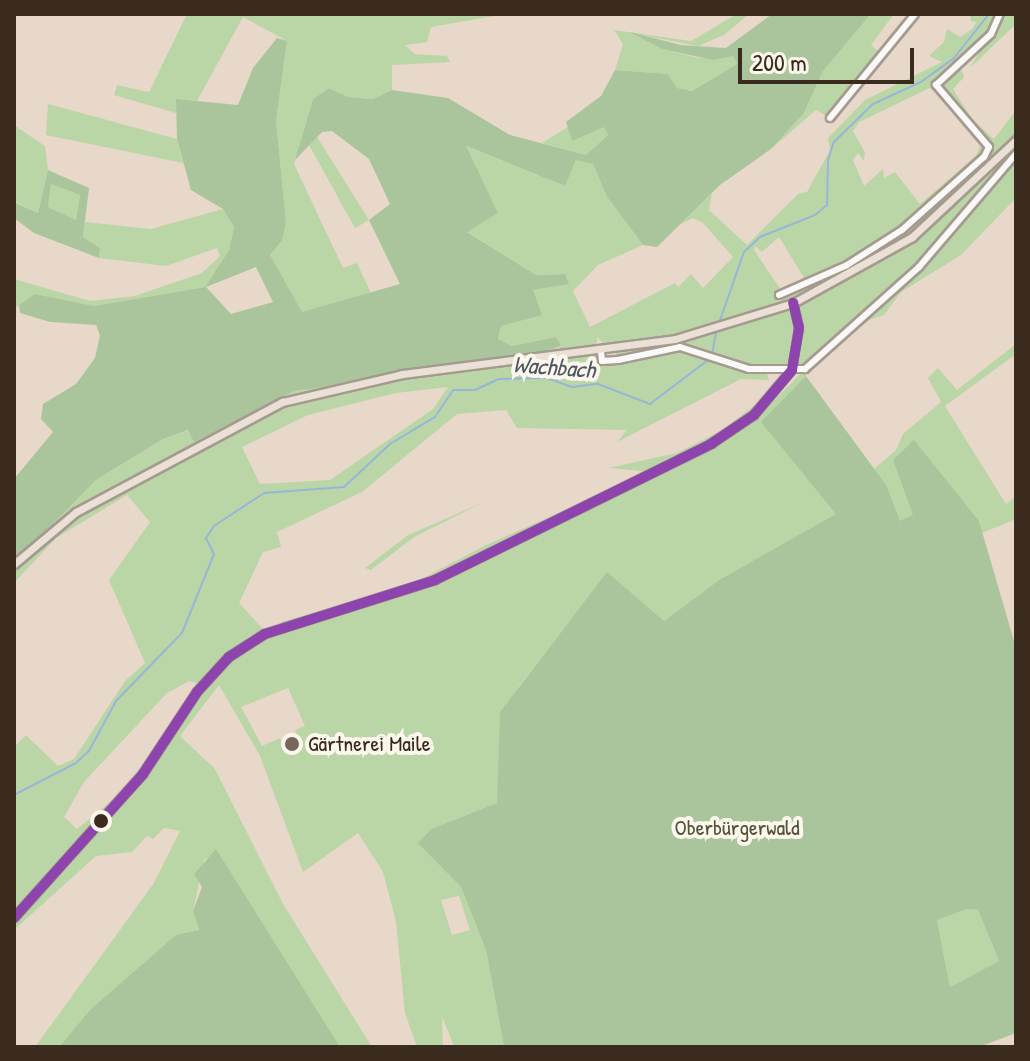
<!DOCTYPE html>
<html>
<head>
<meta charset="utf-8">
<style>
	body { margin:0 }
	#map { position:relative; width:1030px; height:1061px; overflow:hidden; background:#e7d8c9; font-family:"Patrick Hand",sans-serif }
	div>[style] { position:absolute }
	.green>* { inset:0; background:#bbd6a6 }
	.forest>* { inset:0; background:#aac59b }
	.stream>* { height:2px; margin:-1px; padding:0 1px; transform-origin:1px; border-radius:1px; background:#96b6d9 }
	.roads { filter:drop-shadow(2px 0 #a59a90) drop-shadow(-2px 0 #a59a90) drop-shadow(0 2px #a59a90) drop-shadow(0 -2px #a59a90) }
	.minor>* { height:6px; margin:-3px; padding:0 3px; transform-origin:3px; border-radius:3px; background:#fbf9f7 }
	.major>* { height:7px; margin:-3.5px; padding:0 3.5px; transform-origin:3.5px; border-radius:3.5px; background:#eae0d5 }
	.bus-1>* { height:10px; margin:-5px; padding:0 5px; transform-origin:5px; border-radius:5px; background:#8e44ad }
	.dots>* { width:22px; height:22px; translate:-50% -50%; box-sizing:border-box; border:4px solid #fbf7ec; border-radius:50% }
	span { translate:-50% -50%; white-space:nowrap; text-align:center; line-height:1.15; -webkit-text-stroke:8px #fbf7ec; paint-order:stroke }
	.poi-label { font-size:22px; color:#3b2a1e }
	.left { translate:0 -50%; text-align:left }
	.park-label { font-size:22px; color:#525439 }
	.water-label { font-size:24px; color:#4f5662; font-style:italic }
	.frame { position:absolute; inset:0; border:16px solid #3b2a1e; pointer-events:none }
	.scale { position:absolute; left:738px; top:48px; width:176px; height:36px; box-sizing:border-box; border:4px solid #3b2a1e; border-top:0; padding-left:10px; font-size:24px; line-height:28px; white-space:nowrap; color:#3b2a1e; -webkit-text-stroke:6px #fbf7ec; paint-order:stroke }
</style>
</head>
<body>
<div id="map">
	<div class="green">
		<i style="clip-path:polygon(187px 14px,506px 14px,431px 27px,427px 42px,405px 45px,415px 54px,447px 56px,450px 62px,392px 65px,392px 90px,373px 99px,348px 97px,329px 88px,313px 99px,294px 164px,343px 268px,357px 263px,371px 293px,301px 313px,270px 255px,286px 222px,276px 121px,287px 41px,243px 17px,197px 101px,177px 99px,176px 113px,114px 95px,117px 85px,149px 92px)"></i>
		<i style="clip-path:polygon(737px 14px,749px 14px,724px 35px,698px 46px,636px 34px,662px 49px,699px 58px,733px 56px,737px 64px,692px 91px,677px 88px,668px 74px,615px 70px,623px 44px,614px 30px,691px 41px)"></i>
		<i style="clip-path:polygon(871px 14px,894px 14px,871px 45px,880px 53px,830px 118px,816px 110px,771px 149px,804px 113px,823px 71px)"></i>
		<i style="clip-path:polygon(evenodd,970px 14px,1016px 14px,1016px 24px,970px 68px,986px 40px,960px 65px,964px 77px,953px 89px,972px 119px,994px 139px,1016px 110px,1016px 198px,961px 255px,901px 292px,884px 315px,869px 320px,805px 369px,806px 376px,762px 422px,837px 514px,719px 580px,664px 621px,607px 573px,520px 685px,503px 716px,497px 803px,431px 829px,419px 842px,461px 887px,486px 950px,504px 1047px,454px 1047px,442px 1016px,443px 1047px,417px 1047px,405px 1013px,396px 922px,383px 872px,358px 833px,303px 872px,260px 756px,219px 685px,180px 736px,215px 769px,283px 904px,372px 1047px,339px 1047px,216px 853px,204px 860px,193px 911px,199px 931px,90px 1010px,59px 1047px,35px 1047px,154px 883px,180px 831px,164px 828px,153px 839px,147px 836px,132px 852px,96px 856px,14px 930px,14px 747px,26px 735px,58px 766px,74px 759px,125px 681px,145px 663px,109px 580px,150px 522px,127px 495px,56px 538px,14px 583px,14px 564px,96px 480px,163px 439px,189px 430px,194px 441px,294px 391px,561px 347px,556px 337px,512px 346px,498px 339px,501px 326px,533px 290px,568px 284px,565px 274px,536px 275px,466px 231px,465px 146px,565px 186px,576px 159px,593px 164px,607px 197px,643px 245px,598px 265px,573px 291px,590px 327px,675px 283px,678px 287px,691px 274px,703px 288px,733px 257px,703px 223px,693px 218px,679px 225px,712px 193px,709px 210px,747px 245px,798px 194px,807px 192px,830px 150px,828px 138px,865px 100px,942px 62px,929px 56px,944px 42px,947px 29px,960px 37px,972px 29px,977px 22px,971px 21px,970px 14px,936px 85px,983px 139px,976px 156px,920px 204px,895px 172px,884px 178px,883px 169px,864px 186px,853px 160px,858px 153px,864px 161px,865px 152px,853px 131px,859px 122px,936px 85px,970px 14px,779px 237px,807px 283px,783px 293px,754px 250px,755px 246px,762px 252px,779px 237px,970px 14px,597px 337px,605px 345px,627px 348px,602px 360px,597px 356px,525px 360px,597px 346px,597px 337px,970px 14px,766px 370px,788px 370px,767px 396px,722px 430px,677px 453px,608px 468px,643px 471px,643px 476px,486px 545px,406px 587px,281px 622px,284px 627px,254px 640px,248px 637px,264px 630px,239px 603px,263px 552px,281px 547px,277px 532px,362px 492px,457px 414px,506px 410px,517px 428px,627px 430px,617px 442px,741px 379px,769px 380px,766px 370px,970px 14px,792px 370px,804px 370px,753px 422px,741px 427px,792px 370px,970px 14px,448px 387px,433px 409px,330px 480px,260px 484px,242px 447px,308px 415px,396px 393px,448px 387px,970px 14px,189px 681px,197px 683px,146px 762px,116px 797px,77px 829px,64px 817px,84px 782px,167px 693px,189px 681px,970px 14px,288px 688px,305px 726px,295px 730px,299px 739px,284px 746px,280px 738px,262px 746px,241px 707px,288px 688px,970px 14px,459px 896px,470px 930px,452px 935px,441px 900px,459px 896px)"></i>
		<i style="clip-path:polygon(48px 104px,177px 139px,183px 163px,46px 135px)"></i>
		<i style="clip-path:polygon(14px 125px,45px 146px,48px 170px,38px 213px,16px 202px)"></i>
		<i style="clip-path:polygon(604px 126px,608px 135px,586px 155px,542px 143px,568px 127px,572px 141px)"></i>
		<i style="clip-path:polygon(317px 137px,369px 220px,355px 228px,309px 145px)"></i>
		<i style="clip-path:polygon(51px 184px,80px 195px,76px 220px,48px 207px)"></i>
		<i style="clip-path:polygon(223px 209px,234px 227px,229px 250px,205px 287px,94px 306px,35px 294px,14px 309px,14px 279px,90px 301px,135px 296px,202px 273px,220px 256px,217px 248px,166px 266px,99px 258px,100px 248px,83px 237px,85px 222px,151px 229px)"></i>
		<i style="clip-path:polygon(1016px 344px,1016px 354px,945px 406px,1006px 504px,1016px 496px,1016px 519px,982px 533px,979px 521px,893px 460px,914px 516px,900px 522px,874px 469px,896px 450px,903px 434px,941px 402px,928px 378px,938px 368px,957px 390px)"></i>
		<i style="clip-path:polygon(482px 503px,414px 537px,371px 570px,365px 568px,408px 535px)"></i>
		<i style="clip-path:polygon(967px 909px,978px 910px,999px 961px,950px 987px,937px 920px)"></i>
	</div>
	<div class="forest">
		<i style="clip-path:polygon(evenodd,772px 14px,871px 14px,823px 71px,804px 113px,771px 149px,720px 185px,657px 247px,643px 245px,607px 197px,593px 164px,576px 160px,565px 186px,466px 146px,498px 213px,467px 232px,536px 275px,565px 274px,569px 284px,533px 290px,542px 315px,501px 326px,498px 339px,512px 346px,556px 337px,561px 346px,514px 361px,294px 391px,194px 442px,188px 430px,163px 439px,96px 480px,14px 564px,14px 479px,53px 432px,41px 419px,43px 404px,76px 384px,95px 358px,100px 335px,96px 325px,50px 322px,20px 313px,19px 305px,35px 294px,94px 306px,205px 287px,229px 250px,234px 227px,223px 209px,191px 190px,177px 139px,176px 99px,238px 105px,253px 68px,277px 38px,287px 41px,276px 121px,286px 222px,282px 240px,270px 255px,302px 312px,400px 284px,369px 220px,390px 204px,369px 159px,332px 131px,322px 132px,295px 160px,313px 99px,329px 88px,348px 97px,373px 99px,392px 90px,448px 98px,510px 135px,586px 155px,608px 135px,604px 127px,572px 141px,566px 122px,601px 96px,615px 70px,668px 74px,677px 88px,692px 91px,737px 64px,733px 56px,713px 60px,662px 49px,630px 32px,681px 45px,726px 48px,772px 14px,256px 267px,273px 302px,231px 314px,206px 287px,256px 267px)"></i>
		<i style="clip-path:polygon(evenodd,48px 170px,89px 188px,83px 237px,100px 248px,99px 258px,34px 233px,14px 218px,14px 196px,16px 203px,38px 213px,48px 170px,51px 184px,80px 195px,76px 220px,48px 207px,51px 184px)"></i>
		<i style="clip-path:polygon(evenodd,806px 376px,886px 485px,900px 521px,913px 515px,893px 460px,914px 440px,979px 521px,1016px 648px,1016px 1033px,979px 1047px,504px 1047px,486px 950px,461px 887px,418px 843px,431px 829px,497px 803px,500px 712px,607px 572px,664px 621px,719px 580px,836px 514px,761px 422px,806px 376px,967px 909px,978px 910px,999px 961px,950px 987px,937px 920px,967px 909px)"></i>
		<i style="clip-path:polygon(216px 849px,340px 1047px,59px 1047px,90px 1010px,176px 935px,199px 930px,193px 911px,202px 887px,194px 874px)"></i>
	</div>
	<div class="stream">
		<i style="left:719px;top:323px;width:75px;rotate:-70.6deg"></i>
		<i style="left:744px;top:252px;width:22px;rotate:-43deg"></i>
		<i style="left:760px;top:237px;width:59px;rotate:-21.8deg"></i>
		<i style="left:815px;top:215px;width:16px;rotate:-40deg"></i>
		<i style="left:827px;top:205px;width:45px;rotate:-88.7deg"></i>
		<i style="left:828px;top:160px;width:19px;rotate:-72deg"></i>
		<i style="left:834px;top:142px;width:54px;rotate:-44.3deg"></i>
		<i style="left:873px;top:104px;width:53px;rotate:-24.6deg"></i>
		<i style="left:921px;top:82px;width:41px;rotate:-36deg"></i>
		<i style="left:954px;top:58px;width:56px;rotate:-51.5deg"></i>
		<i style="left:712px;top:354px;width:25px;rotate:-79deg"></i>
		<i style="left:14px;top:795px;width:70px;rotate:-27.3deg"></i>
		<i style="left:76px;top:763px;width:18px;rotate:-43deg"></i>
		<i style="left:89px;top:751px;width:57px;rotate:-61.6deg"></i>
		<i style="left:116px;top:701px;width:95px;rotate:-45.9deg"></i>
		<i style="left:182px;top:633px;width:85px;rotate:-67.9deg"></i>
		<i style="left:214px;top:554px;width:18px;rotate:-117deg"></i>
		<i style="left:206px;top:538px;width:14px;rotate:-56deg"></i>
		<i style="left:214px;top:526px;width:60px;rotate:-33.4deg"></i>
		<i style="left:264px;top:493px;width:80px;rotate:-4.3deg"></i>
		<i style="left:344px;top:487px;width:63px;rotate:-43.1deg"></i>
		<i style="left:390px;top:444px;width:52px;rotate:-31deg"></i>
		<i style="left:435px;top:417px;width:32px;rotate:-56deg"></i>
		<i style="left:453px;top:390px;width:22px"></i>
		<i style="left:475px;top:390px;width:26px;rotate:-25deg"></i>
		<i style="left:499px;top:379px;width:48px;rotate:-1.2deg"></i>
		<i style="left:547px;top:378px;width:27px;rotate:20deg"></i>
		<i style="left:572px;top:387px;width:26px;rotate:-7deg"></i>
		<i style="left:598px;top:384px;width:56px;rotate:21deg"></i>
		<i style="left:650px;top:404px;width:73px;rotate:-37.2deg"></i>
	</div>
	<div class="roads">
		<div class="minor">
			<i style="left:830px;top:118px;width:134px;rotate:-50.7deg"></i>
			<i style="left:779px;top:295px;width:74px;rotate:-23.8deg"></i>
			<i style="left:847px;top:265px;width:65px;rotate:-32.5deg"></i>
			<i style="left:902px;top:230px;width:110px;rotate:-41.7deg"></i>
			<i style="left:984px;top:157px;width:11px;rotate:-63deg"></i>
			<i style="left:989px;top:147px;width:82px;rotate:-130.5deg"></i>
			<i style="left:936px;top:85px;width:75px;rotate:-42.8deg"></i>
			<i style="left:991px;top:34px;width:22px;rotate:-66deg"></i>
			<i style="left:601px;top:351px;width:10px;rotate:84deg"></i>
			<i style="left:602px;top:361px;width:16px;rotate:-4deg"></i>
			<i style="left:618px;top:360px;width:63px;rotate:-11.8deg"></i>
			<i style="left:680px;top:347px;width:72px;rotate:17.7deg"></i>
			<i style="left:749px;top:369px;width:56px"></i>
			<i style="left:805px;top:369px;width:153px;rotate:-41.8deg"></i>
			<i style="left:919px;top:267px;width:149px;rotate:-49.4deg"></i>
			<i style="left:14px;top:918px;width:193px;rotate:-48.1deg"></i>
			<i style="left:143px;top:774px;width:98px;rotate:-56.6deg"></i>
			<i style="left:197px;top:692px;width:47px;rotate:-47.6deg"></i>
			<i style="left:229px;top:657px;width:43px;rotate:-32.6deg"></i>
			<i style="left:265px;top:634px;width:178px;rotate:-17.6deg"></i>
			<i style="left:435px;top:580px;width:308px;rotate:-26.2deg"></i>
			<i style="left:711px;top:444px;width:52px;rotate:-34deg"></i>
			<i style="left:754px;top:415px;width:59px;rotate:-49.8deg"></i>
			<i style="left:792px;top:370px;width:43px;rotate:-80.5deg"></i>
			<i style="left:799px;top:328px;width:26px;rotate:-103deg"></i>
		</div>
		<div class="major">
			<i style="left:14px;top:564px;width:81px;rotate:-40deg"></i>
			<i style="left:76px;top:512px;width:234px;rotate:-28.1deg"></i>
			<i style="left:282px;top:402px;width:123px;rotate:-13.1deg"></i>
			<i style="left:402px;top:374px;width:275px;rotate:-7.3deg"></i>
			<i style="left:675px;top:339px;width:123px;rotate:-17deg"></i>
			<i style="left:793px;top:303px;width:136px;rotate:-29deg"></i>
			<i style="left:912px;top:237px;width:142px;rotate:-43deg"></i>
		</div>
	</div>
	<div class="bus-1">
		<i style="left:14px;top:918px;width:193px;rotate:-48.1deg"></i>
		<i style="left:143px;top:774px;width:98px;rotate:-56.6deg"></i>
		<i style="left:197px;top:692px;width:47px;rotate:-47.6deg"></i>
		<i style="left:229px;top:657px;width:43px;rotate:-32.6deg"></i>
		<i style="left:265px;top:634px;width:178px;rotate:-17.6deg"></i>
		<i style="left:435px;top:580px;width:308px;rotate:-26.2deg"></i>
		<i style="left:711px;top:444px;width:52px;rotate:-34deg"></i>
		<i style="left:754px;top:415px;width:59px;rotate:-49.8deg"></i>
		<i style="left:792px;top:370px;width:43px;rotate:-80.5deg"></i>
		<i style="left:799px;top:328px;width:26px;rotate:-103deg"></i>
	</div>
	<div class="dots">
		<i style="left:292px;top:744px;background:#77675a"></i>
		<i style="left:101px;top:821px;background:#3b2a1e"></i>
	</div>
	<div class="poi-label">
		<span class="left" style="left:308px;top:744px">Gärtnerei Maile</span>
	</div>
	<div class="park-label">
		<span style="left:737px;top:828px">Oberbürgerwald</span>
	</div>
	<div class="water-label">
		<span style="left:554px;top:367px;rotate:4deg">Wachbach</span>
	</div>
	<div class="frame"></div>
	<div class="scale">200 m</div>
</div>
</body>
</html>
